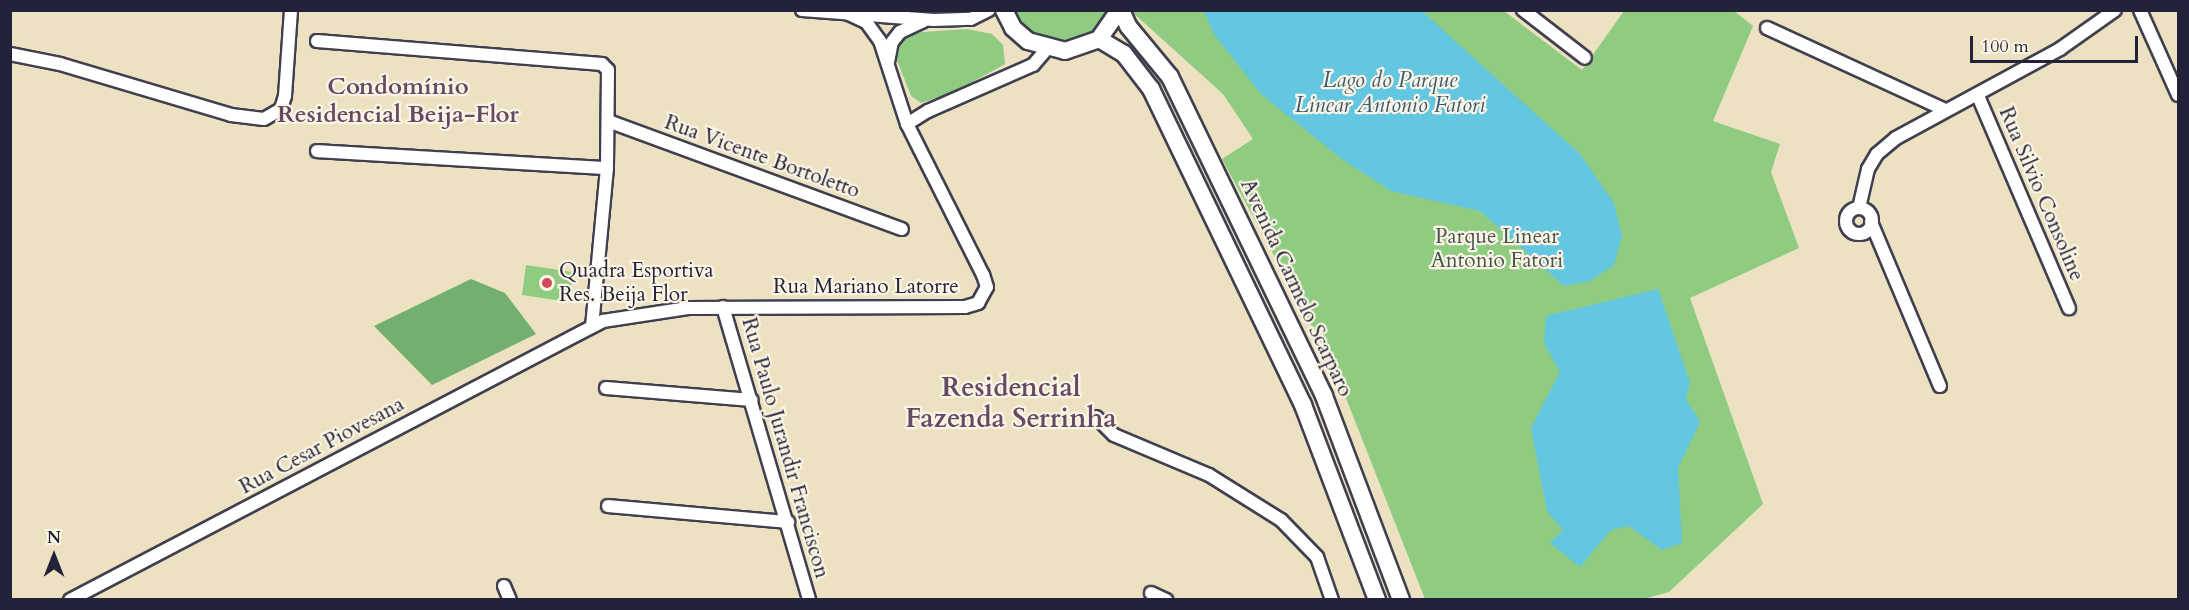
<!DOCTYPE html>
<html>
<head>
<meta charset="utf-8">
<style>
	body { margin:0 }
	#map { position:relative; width:2189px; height:610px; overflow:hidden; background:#ece1c0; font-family:Cardo,serif }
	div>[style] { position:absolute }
	.green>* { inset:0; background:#8fcc82 }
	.forest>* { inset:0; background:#73b070 }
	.water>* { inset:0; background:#63c7e1 }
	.roads { filter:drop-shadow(2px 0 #403f4f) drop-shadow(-2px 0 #403f4f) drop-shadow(0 2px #403f4f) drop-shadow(0 -2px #403f4f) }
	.street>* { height:12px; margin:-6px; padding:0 6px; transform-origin:6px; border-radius:6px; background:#fff }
	.street>.ring { margin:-6px; padding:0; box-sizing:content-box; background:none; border:12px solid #fff; border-radius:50% }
	.secondary>* { height:16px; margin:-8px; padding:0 8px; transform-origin:8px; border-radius:8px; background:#fff }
	.dots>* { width:16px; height:16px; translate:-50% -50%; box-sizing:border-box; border:3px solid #fcf5e5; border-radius:50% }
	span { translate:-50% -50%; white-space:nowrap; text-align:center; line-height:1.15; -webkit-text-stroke:4.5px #fcf5e5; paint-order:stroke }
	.street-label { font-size:21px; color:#22223b }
	.park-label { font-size:21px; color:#435550 }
	.poi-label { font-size:21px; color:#22223b }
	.left { translate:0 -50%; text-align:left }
	.water-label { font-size:22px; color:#395c75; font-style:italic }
	.quarter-label { font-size:24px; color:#654965; font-weight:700 }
	.district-label { font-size:27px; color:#654965; font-weight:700 }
	.frame { position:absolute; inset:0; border:12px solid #22223b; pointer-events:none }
	.north { position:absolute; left:24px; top:526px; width:60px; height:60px; -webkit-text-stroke:4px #fcf5e5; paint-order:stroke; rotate:0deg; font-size:16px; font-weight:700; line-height:24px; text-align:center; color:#22223b }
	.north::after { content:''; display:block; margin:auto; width:21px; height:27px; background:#22223b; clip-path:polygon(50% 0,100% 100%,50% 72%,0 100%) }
	.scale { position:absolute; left:1970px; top:36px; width:168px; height:27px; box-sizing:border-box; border:3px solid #22223b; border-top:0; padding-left:8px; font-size:18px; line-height:21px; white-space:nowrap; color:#22223b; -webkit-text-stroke:4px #fcf5e5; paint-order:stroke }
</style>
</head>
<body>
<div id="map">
	<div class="green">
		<i style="clip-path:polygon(1012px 11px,1107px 11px,1097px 31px,1061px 45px,1030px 36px)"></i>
		<i style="clip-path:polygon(1131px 11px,1504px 11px,1582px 70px,1624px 11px,1734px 11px,1753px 26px,1713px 121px,1780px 144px,1771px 172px,1799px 248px,1690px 298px,1763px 504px,1669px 592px,1640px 600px,1425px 599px,1333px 365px,1222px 159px,1253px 139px,1223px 94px)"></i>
		<i style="clip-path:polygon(967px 29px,992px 34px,1003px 45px,1005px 64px,956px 91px,921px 103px,911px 96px,895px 55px,900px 38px,922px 32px)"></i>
		<i style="clip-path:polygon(526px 265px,573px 272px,569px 302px,522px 295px)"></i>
	</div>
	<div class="forest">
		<i style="clip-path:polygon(471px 279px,505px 293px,536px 334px,432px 385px,374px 326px)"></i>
	</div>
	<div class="water">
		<i style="clip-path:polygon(1204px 11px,1422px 11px,1580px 154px,1614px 203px,1622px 236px,1614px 265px,1590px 281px,1564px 286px,1480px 211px,1391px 191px,1343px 160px,1261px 94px,1214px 34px)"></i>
		<i style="clip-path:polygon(1658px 289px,1690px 383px,1686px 399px,1700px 422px,1678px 468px,1682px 543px,1662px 550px,1629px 526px,1611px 530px,1580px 567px,1550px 543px,1563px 530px,1547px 511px,1531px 428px,1560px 372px,1544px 343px,1546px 316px)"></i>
	</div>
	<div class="roads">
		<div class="street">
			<i style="left:802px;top:10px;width:132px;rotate:4.3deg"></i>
			<i style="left:934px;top:20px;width:37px;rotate:-2deg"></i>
			<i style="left:971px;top:19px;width:20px;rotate:-27deg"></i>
			<i style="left:1523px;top:10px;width:78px;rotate:37.7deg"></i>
			<i style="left:2140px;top:10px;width:93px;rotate:65.9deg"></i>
			<i style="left:1767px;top:28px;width:196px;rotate:24.7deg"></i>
			<i style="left:317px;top:41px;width:286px;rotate:4.6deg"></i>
			<i style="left:602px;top:64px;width:8px;rotate:45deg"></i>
			<i style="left:608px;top:70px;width:98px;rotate:90.6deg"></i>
			<i style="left:607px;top:168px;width:159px;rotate:95.4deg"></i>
			<i style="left:10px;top:54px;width:51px;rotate:11.3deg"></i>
			<i style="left:60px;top:64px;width:178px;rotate:16.6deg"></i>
			<i style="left:231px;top:115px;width:33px;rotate:7deg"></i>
			<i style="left:264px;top:119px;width:20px;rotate:-30deg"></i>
			<i style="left:281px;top:109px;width:14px;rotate:-73deg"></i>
			<i style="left:285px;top:96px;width:86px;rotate:-86deg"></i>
			<i style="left:888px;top:62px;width:20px;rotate:-79deg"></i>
			<i style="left:892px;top:42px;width:13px;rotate:-51deg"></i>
			<i style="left:900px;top:32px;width:26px;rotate:-25deg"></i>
			<i style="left:1978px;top:96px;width:231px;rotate:66.8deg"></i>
			<i style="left:608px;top:121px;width:313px;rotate:20.2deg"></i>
			<i style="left:907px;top:124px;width:25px;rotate:-32deg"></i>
			<i style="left:928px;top:111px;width:115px;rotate:-23.7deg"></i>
			<i style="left:1033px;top:65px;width:21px;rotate:-49deg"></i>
			<i style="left:317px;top:151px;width:290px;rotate:3.4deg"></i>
			<i style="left:1859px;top:208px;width:40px;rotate:-77deg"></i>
			<i style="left:1868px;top:169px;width:17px;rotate:-59deg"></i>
			<i style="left:1877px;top:154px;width:25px;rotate:-40deg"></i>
			<i style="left:1896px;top:138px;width:187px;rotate:-28.5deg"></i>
			<i style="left:2060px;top:49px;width:67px;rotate:-35.3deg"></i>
			<i class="ring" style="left:1846px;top:208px;width:14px;height:14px"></i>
			<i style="left:1871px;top:222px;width:178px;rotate:67.2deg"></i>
			<i style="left:723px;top:307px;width:305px;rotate:73.6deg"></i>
			<i style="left:606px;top:388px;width:146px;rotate:4.7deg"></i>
			<i style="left:1096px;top:417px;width:25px;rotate:45deg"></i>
			<i style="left:1114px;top:435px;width:103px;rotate:22.8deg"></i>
			<i style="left:1209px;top:475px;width:85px;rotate:32deg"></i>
			<i style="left:1281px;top:520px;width:52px;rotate:45.8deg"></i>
			<i style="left:1317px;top:557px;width:46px;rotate:70.8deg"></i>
			<i style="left:608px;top:506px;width:181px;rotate:5.1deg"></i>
			<i style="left:504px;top:586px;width:15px;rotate:67deg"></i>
			<i style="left:1151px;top:593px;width:17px;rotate:25deg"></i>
			<i style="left:70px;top:600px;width:602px;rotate:-27.63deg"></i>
			<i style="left:603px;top:321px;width:86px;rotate:-8.7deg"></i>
			<i style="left:688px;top:308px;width:277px;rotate:-0.2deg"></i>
			<i style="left:965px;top:307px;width:14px;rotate:-17deg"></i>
			<i style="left:978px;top:303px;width:18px;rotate:-61deg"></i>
			<i style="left:987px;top:287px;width:13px;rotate:-108deg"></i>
			<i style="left:983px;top:275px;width:169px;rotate:-116.7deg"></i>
			<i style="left:907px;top:124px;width:87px;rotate:-108deg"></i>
			<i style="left:880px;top:41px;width:24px;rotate:-126deg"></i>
			<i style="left:866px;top:22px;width:23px;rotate:-155deg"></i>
		</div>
		<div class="secondary">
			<i style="left:1004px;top:10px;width:20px;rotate:63deg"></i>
			<i style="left:1013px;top:28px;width:20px;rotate:41deg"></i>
			<i style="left:1028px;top:41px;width:38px;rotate:15deg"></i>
			<i style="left:1065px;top:51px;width:36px;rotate:-19deg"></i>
			<i style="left:1099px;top:39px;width:35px;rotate:-55deg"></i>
			<i style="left:1121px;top:10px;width:17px;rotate:66deg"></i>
			<i style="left:1128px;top:26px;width:66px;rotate:50.5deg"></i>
			<i style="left:1170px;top:77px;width:354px;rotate:64.2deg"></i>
			<i style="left:1324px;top:396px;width:218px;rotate:69.3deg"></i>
			<i style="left:1099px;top:39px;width:29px;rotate:31deg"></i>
			<i style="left:1124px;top:54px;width:44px;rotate:52.4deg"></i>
			<i style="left:1151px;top:89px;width:351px;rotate:64.3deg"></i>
			<i style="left:1303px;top:405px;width:209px;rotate:69.2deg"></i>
		</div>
	</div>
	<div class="dots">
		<i style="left:547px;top:283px;background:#d1495b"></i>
	</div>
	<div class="street-label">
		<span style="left:762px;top:157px;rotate:20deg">Rua Vicente Bortoletto</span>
		<span style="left:2041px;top:194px;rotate:67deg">Rua Silvio Consoline</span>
		<span style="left:866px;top:287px">Rua Mariano Latorre</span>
		<span style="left:1296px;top:288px;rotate:65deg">Avenida Carmelo Scarparo</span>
		<span style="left:322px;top:446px;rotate:-28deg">Rua Cesar Piovesana</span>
		<span style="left:785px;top:448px;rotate:74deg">Rua Paulo Jurandir Franciscon</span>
	</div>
	<div class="park-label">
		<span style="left:1497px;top:249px">Parque Linear<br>Antonio Fatori</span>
	</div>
	<div class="poi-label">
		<span class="left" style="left:559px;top:283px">Quadra Esportiva<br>Res. Beija Flor</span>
	</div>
	<div class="water-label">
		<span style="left:1390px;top:93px">Lago do Parque<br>Linear Antonio Fatori</span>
	</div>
	<div class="quarter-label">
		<span style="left:398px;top:101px">Condomínio<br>Residencial Beija-Flor</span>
	</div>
	<div class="district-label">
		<span style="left:1011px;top:403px">Residencial<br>Fazenda Serrinha</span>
	</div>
	<div class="frame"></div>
	<div class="north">N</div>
	<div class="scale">100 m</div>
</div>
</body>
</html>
